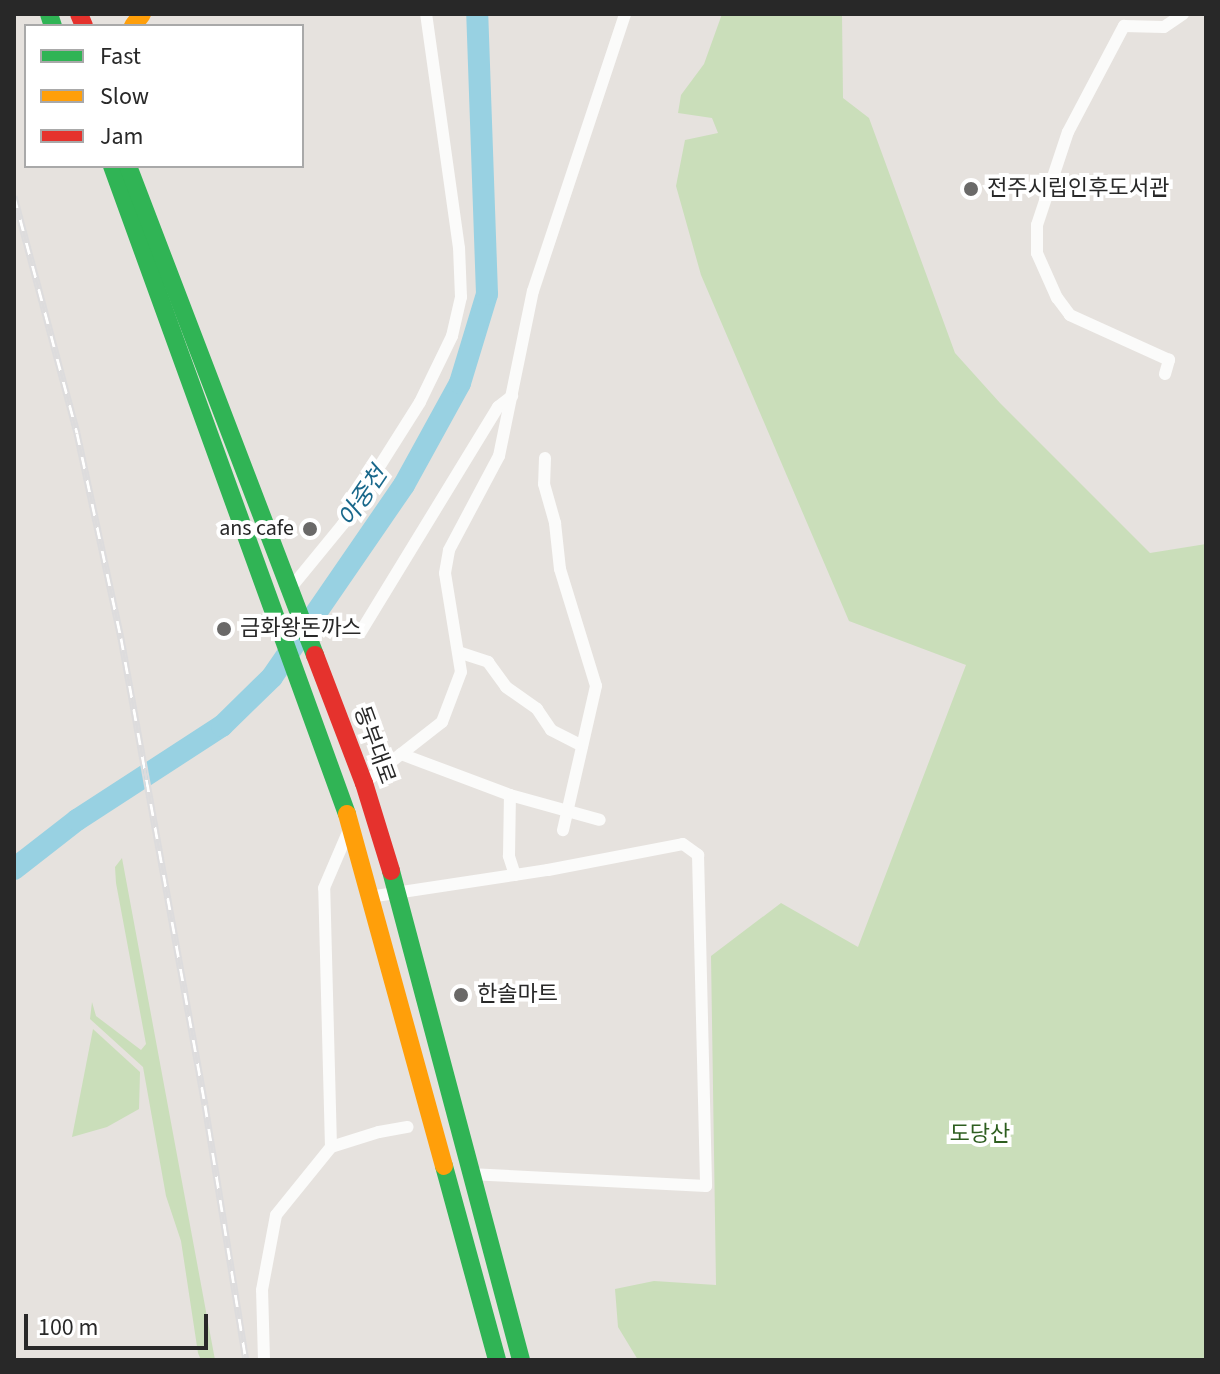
<!DOCTYPE html>
<html>
<head>
<meta charset="utf-8">
<style>
	body { margin:0 }
	#map { position:relative; width:1220px; height:1374px; overflow:hidden; background:#e6e2de; font-family:"Source Sans 3","Noto Sans KR",sans-serif }
	div>[style] { position:absolute }
	.green>* { inset:0; background:#cadeba }
	.river>* { height:22px; margin:-11px; padding:0 11px; transform-origin:11px; border-radius:11px; background:#98d1e2 }
	.street>* { height:12px; margin:-6px; padding:0 6px; transform-origin:6px; border-radius:6px; background:#fbfbfa }
	.fast>* { height:18px; margin:-9px; padding:0 9px; transform-origin:9px; border-radius:9px; background:#30b455 }
	.slow>* { height:18px; margin:-9px; padding:0 9px; transform-origin:9px; border-radius:9px; background:#ff9f0a }
	.jam>* { height:18px; margin:-9px; padding:0 9px; transform-origin:9px; border-radius:9px; background:#e5322d }
	.rail>* { height:7px; margin-top:-3.5px; transform-origin:0; background:repeating-linear-gradient(90deg,#fff 0 12px,#dddcdd 0 24px); box-sizing:border-box; border-block:2px solid #dddcdd }
	.dots>* { width:22px; height:22px; translate:-50% -50%; box-sizing:border-box; border:4px solid #fff; border-radius:50% }
	span { translate:-50% -50%; white-space:nowrap; text-align:center; line-height:1.15; -webkit-text-stroke:8px #fff; paint-order:stroke }
	.poi-label { font-size:22px; color:#282828 }
	.left { translate:0 -50%; text-align:left }
	.right { translate:-100% -50%; text-align:right }
	.street-label { font-size:22px; color:#282828 }
	.park-label { font-size:22px; color:#2e5e20 }
	.water-label { font-size:24px; color:#19688b; font-style:italic }
	.frame { position:absolute; inset:0; border:16px solid #282828; pointer-events:none }
	.legend { position:absolute; left:24px; top:24px; width:280px; height:144px; box-sizing:border-box; background:#fff; border:2px solid #a9a9a9; margin:0; padding:10px 14px; list-style:none; font-size:24px; color:#282828 }
	.legend li { display:flex; align-items:center; gap:16px; height:40px }
	.legend b { width:40px; border:2px solid #a9a9a9 }
	.scale { position:absolute; left:24px; top:1314px; width:184px; height:36px; box-sizing:border-box; border:4px solid #282828; border-top:0; padding-left:10px; font-size:24px; line-height:28px; white-space:nowrap; color:#282828; -webkit-text-stroke:6px #fff; paint-order:stroke }
</style>
</head>
<body>
<div id="map">
	<div class="green">
		<i style="clip-path:polygon(722px 14px,842px 14px,843px 98px,869px 118px,955px 353px,1000px 403px,1150px 553px,1206px 544px,1206px 1360px,638px 1360px,618px 1327px,615px 1289px,654px 1281px,716px 1285px,711px 956px,781px 903px,858px 947px,966px 665px,849px 621px,701px 275px,676px 186px,685px 140px,718px 133px,712px 118px,678px 113px,681px 95px,704px 64px)"></i>
		<i style="clip-path:polygon(122px 858px,215px 1360px,201px 1360px,198px 1353px,181px 1241px,166px 1196px,143px 1067px,90px 1019px,92px 1002px,96px 1016px,141px 1050px,146px 1044px,116px 883px,115px 867px)"></i>
		<i style="clip-path:polygon(93px 1029px,140px 1072px,139px 1109px,107px 1127px,72px 1137px)"></i>
	</div>
	<div class="river">
		<i style="left:14px;top:869px;width:80px;rotate:-37.9deg"></i>
		<i style="left:77px;top:820px;width:173px;rotate:-33deg"></i>
		<i style="left:222px;top:726px;width:70px;rotate:-44.4deg"></i>
		<i style="left:272px;top:677px;width:233px;rotate:-55.5deg"></i>
		<i style="left:404px;top:485px;width:116px;rotate:-61.2deg"></i>
		<i style="left:460px;top:383px;width:93px;rotate:-73.1deg"></i>
		<i style="left:487px;top:294px;width:280px;rotate:-92deg"></i>
	</div>
	<div class="street">
		<i style="left:1165px;top:374px;width:15px;rotate:-74deg"></i>
		<i style="left:1169px;top:360px;width:109px;rotate:-155.6deg"></i>
		<i style="left:1070px;top:315px;width:21px;rotate:-127deg"></i>
		<i style="left:1057px;top:298px;width:49px;rotate:-114deg"></i>
		<i style="left:1037px;top:253px;width:28px;rotate:-90deg"></i>
		<i style="left:1037px;top:225px;width:98px;rotate:-71.6deg"></i>
		<i style="left:1068px;top:132px;width:120px;rotate:-62.2deg"></i>
		<i style="left:1124px;top:26px;width:40px;rotate:1.4deg"></i>
		<i style="left:1164px;top:27px;width:23px;rotate:-34deg"></i>
		<i style="left:545px;top:458px;width:26px;rotate:92deg"></i>
		<i style="left:544px;top:484px;width:41px;rotate:74.2deg"></i>
		<i style="left:555px;top:523px;width:46px;rotate:83.8deg"></i>
		<i style="left:560px;top:569px;width:122px;rotate:72.9deg"></i>
		<i style="left:596px;top:686px;width:148px;rotate:102.9deg"></i>
		<i style="left:289px;top:590px;width:85px;rotate:-50.7deg"></i>
		<i style="left:343px;top:524px;width:144px;rotate:-57.7deg"></i>
		<i style="left:420px;top:402px;width:73px;rotate:-64.1deg"></i>
		<i style="left:452px;top:336px;width:40px;rotate:-77deg"></i>
		<i style="left:461px;top:297px;width:49px;rotate:-92.3deg"></i>
		<i style="left:459px;top:248px;width:236px;rotate:-98deg"></i>
		<i style="left:360px;top:633px;width:265px;rotate:-58.6deg"></i>
		<i style="left:498px;top:407px;width:18px;rotate:-38deg"></i>
		<i style="left:458px;top:652px;width:32px;rotate:18deg"></i>
		<i style="left:488px;top:662px;width:31px;rotate:54deg"></i>
		<i style="left:506px;top:687px;width:38px;rotate:35deg"></i>
		<i style="left:537px;top:709px;width:25px;rotate:56deg"></i>
		<i style="left:551px;top:730px;width:35px;rotate:27deg"></i>
		<i style="left:401px;top:754px;width:116px;rotate:20.6deg"></i>
		<i style="left:364px;top:783px;width:99px;rotate:-38deg"></i>
		<i style="left:442px;top:722px;width:53px;rotate:-69.2deg"></i>
		<i style="left:461px;top:672px;width:100px;rotate:-99.2deg"></i>
		<i style="left:445px;top:573px;width:23px;rotate:-80deg"></i>
		<i style="left:449px;top:550px;width:106px;rotate:-62deg"></i>
		<i style="left:499px;top:456px;width:168px;rotate:-78.4deg"></i>
		<i style="left:533px;top:291px;width:292px;rotate:-71.6deg"></i>
		<i style="left:515px;top:875px;width:20px;rotate:-108deg"></i>
		<i style="left:509px;top:856px;width:61px;rotate:-89.1deg"></i>
		<i style="left:510px;top:795px;width:93px;rotate:15.5deg"></i>
		<i style="left:369px;top:897px;width:181px;rotate:-8.6deg"></i>
		<i style="left:548px;top:870px;width:137px;rotate:-10.9deg"></i>
		<i style="left:683px;top:844px;width:19px;rotate:36deg"></i>
		<i style="left:698px;top:855px;width:331px;rotate:88.6deg"></i>
		<i style="left:706px;top:1186px;width:237px;rotate:-177.1deg"></i>
		<i style="left:331px;top:1147px;width:50px;rotate:-17.4deg"></i>
		<i style="left:379px;top:1132px;width:29px;rotate:-10deg"></i>
		<i style="left:264px;top:1360px;width:70px;rotate:-91.6deg"></i>
		<i style="left:262px;top:1290px;width:76px;rotate:-79.4deg"></i>
		<i style="left:276px;top:1215px;width:87px;rotate:-51deg"></i>
		<i style="left:331px;top:1147px;width:259px;rotate:-91.5deg"></i>
		<i style="left:324px;top:888px;width:69px;rotate:-66.8deg"></i>
	</div>
	<div class="fast">
		<i style="left:49px;top:14px;width:13px;rotate:72deg"></i>
		<i style="left:112px;top:166px;width:689px;rotate:70.07deg"></i>
		<i style="left:128px;top:166px;width:524px;rotate:69.07deg"></i>
		<i style="left:391px;top:871px;width:506px;rotate:75.11deg"></i>
		<i style="left:444px;top:1166px;width:201px;rotate:74.7deg"></i>
	</div>
	<div class="slow">
		<i style="left:133px;top:26px;width:15px;rotate:-53deg"></i>
		<i style="left:347px;top:814px;width:365px;rotate:74.6deg"></i>
	</div>
	<div class="jam">
		<i style="left:79px;top:14px;width:13px;rotate:67deg"></i>
		<i style="left:315px;top:655px;width:137px;rotate:69.1deg"></i>
		<i style="left:364px;top:783px;width:92px;rotate:72.9deg"></i>
	</div>
	<div class="rail">
		<i style="left:14px;top:196px;width:245px;rotate:75.1deg"></i>
		<i style="left:77px;top:433px;width:210px;rotate:77.9deg"></i>
		<i style="left:121px;top:638px;width:474px;rotate:79.8deg"></i>
		<i style="left:205px;top:1105px;width:258px;rotate:80.9deg"></i>
	</div>
	<div class="dots">
		<i style="left:971px;top:189px;background:#6a6968"></i>
		<i style="left:310px;top:529px;background:#6a6968"></i>
		<i style="left:224px;top:629px;background:#6a6968"></i>
		<i style="left:461px;top:995px;background:#6a6968"></i>
	</div>
	<div class="poi-label">
		<span class="left" style="left:987px;top:189px">전주시립인후도서관</span>
		<span class="right" style="left:294px;top:529px">ans cafe</span>
		<span class="left" style="left:240px;top:629px">금화왕돈까스</span>
		<span class="left" style="left:477px;top:995px">한솔마트</span>
	</div>
	<div class="street-label">
		<span style="left:374px;top:745px;rotate:70deg">동부대로</span>
	</div>
	<div class="park-label">
		<span style="left:980px;top:1135px">도당산</span>
	</div>
	<div class="water-label">
		<span style="left:363px;top:497px;rotate:-56deg">아중천</span>
	</div>
	<div class="frame"></div>
	<ul class="legend">
	<li><b style="height:10px;background:#30b455"></b>Fast</li>
	<li><b style="height:10px;background:#ff9f0a"></b>Slow</li>
	<li><b style="height:10px;background:#e5322d"></b>Jam</li>
	</ul>
	<div class="scale">100 m</div>
</div>
</body>
</html>
